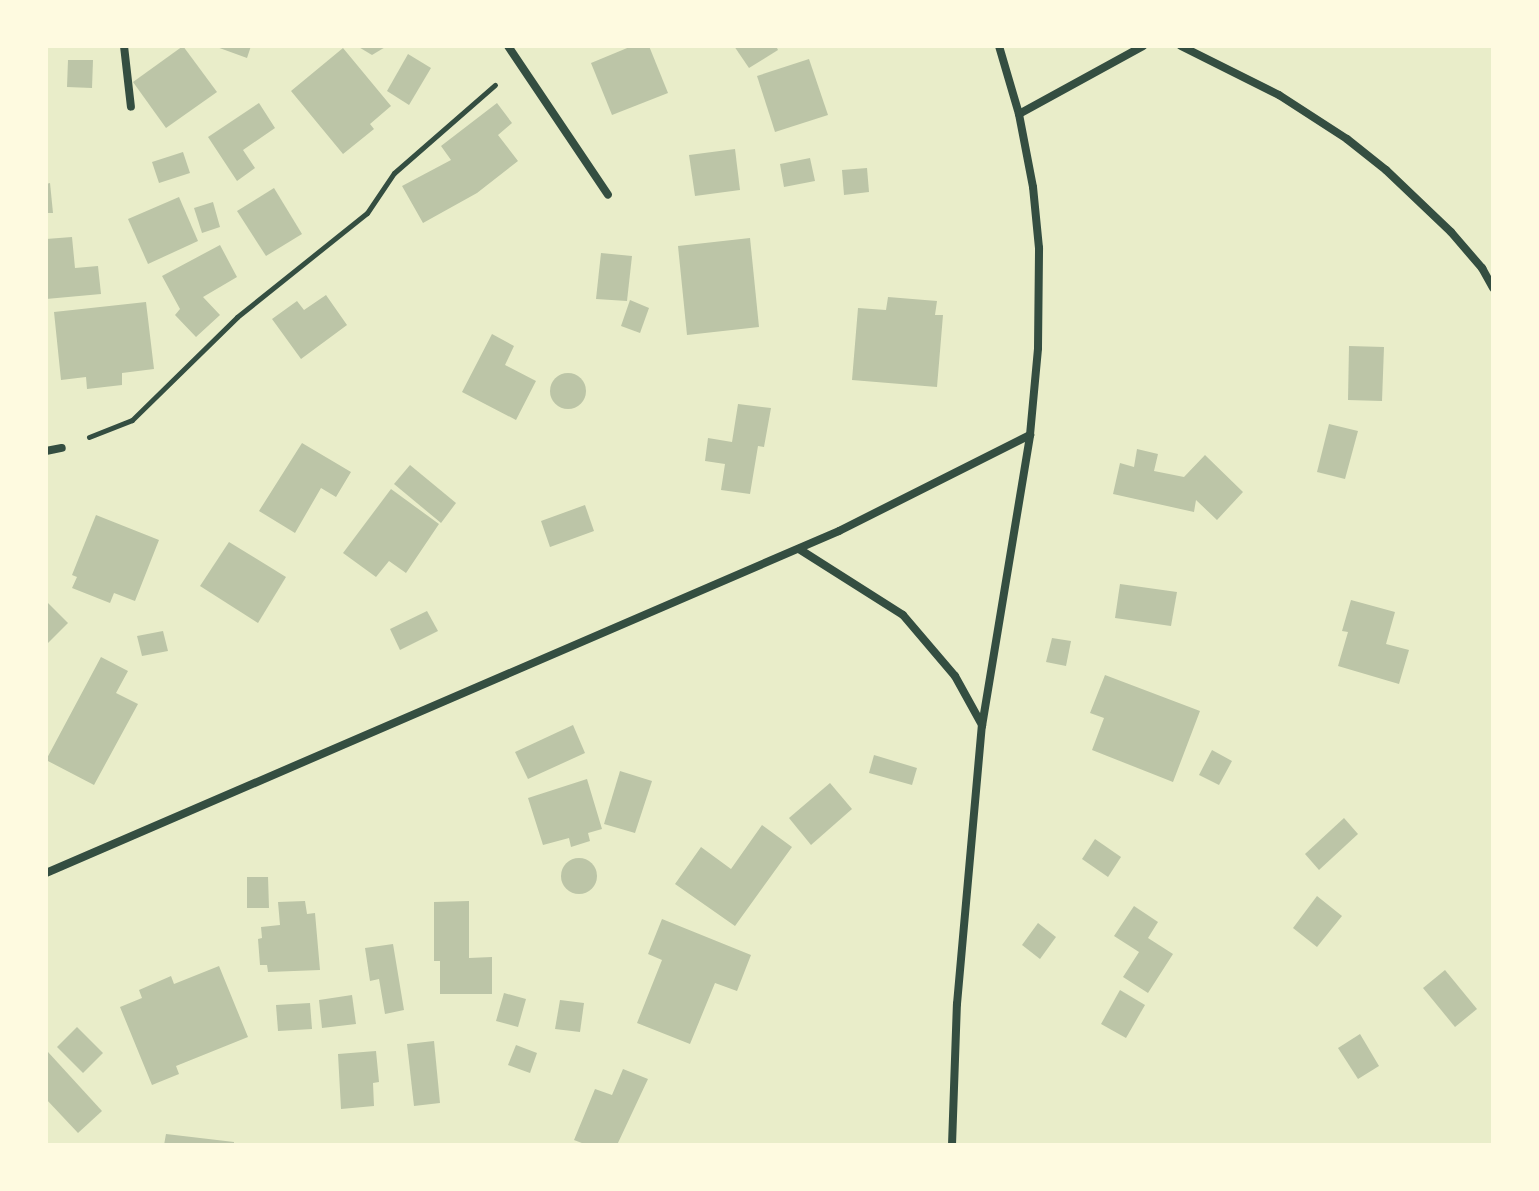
<!DOCTYPE html>
<html>
<head>
<meta charset="utf-8">
<style>
	body { margin:0 }
	#map { position:relative; width:1539px; height:1191px; overflow:hidden; background:#e9edc9; font-family:"IBM Plex Serif",serif }
	div>[style] { position:absolute }
	.building>* { inset:0; background:#bcc5a7 }
	.round { border-radius:50% }
	.path>* { height:5px; margin:-2.5px; padding:0 2.5px; transform-origin:2.5px; border-radius:2.5px; background:#344e41 }
	.minor>* { height:8px; margin:-4px; padding:0 4px; transform-origin:4px; border-radius:4px; background:#344e41 }
	span { translate:-50% -50%; white-space:nowrap; text-align:center; line-height:1.15; -webkit-text-stroke:7px #fefae0; paint-order:stroke }
	.frame { position:absolute; inset:0; border:48px solid #fefae0; pointer-events:none }
</style>
</head>
<body>
<div id="map">
	<div class="building">
		<i style="clip-path:polygon(183px 46px,217px 92px,166px 128px,133px 82px)"></i>
		<i style="clip-path:polygon(214px 46px,251px 46px,247px 58px)"></i>
		<i style="clip-path:polygon(357px 46px,387px 46px,372px 55px)"></i>
		<i style="clip-path:polygon(632px 46px,649px 46px,668px 93px,612px 115px,591px 63px)"></i>
		<i style="clip-path:polygon(734px 46px,776px 46px,778px 50px,749px 68px)"></i>
		<i style="clip-path:polygon(343px 48px,391px 106px,370px 124px,374px 129px,343px 154px,291px 91px)"></i>
		<i style="clip-path:polygon(408px 54px,431px 68px,409px 105px,387px 91px)"></i>
		<i style="clip-path:polygon(809px 59px,828px 115px,775px 132px,757px 76px)"></i>
		<i style="clip-path:polygon(68px 60px,93px 60px,92px 88px,67px 87px)"></i>
		<i style="clip-path:polygon(259px 103px,275px 128px,243px 150px,255px 168px,237px 181px,208px 137px)"></i>
		<i style="clip-path:polygon(497px 103px,512px 123px,498px 135px,518px 161px,477px 193px,423px 223px,402px 186px,451px 160px,441px 146px)"></i>
		<i style="clip-path:polygon(735px 149px,740px 190px,695px 196px,689px 155px)"></i>
		<i style="clip-path:polygon(183px 152px,190px 173px,159px 183px,152px 162px)"></i>
		<i style="clip-path:polygon(810px 158px,815px 181px,784px 187px,780px 164px)"></i>
		<i style="clip-path:polygon(867px 168px,869px 192px,844px 195px,842px 170px)"></i>
		<i style="clip-path:polygon(50px 183px,53px 213px,46px 213px,46px 184px)"></i>
		<i style="clip-path:polygon(274px 188px,302px 234px,266px 256px,237px 211px)"></i>
		<i style="clip-path:polygon(179px 197px,198px 241px,148px 264px,128px 219px)"></i>
		<i style="clip-path:polygon(213px 202px,220px 227px,202px 233px,194px 208px)"></i>
		<i style="clip-path:polygon(72px 237px,75px 268px,98px 266px,101px 294px,46px 299px,46px 239px)"></i>
		<i style="clip-path:polygon(750px 238px,759px 327px,687px 335px,678px 246px)"></i>
		<i style="clip-path:polygon(220px 245px,237px 277px,203px 297px,220px 315px,196px 337px,175px 315px,180px 309px,162px 276px)"></i>
		<i style="clip-path:polygon(601px 253px,632px 256px,627px 301px,596px 299px)"></i>
		<i style="clip-path:polygon(326px 295px,347px 325px,301px 359px,272px 319px,297px 301px,304px 310px)"></i>
		<i style="clip-path:polygon(888px 297px,937px 301px,935px 315px,943px 315px,937px 387px,852px 380px,858px 308px,886px 310px)"></i>
		<i style="clip-path:polygon(630px 300px,649px 308px,640px 333px,621px 326px)"></i>
		<i style="clip-path:polygon(146px 302px,154px 369px,122px 373px,122px 385px,87px 389px,86px 377px,61px 380px,54px 312px)"></i>
		<i style="clip-path:polygon(492px 334px,514px 346px,505px 365px,536px 381px,516px 420px,462px 392px)"></i>
		<i style="clip-path:polygon(1349px 346px,1384px 347px,1382px 401px,1348px 400px)"></i>
		<i class="round" style="left:550px;top:373px;width:36px;height:36px"></i>
		<i style="clip-path:polygon(738px 404px,771px 408px,764px 447px,758px 446px,750px 494px,721px 490px,725px 464px,705px 461px,708px 438px,732px 442px)"></i>
		<i style="clip-path:polygon(1329px 424px,1358px 431px,1345px 479px,1317px 472px)"></i>
		<i style="clip-path:polygon(302px 443px,351px 472px,336px 497px,321px 488px,295px 533px,259px 511px)"></i>
		<i style="clip-path:polygon(1137px 449px,1158px 454px,1154px 471px,1184px 477px,1205px 455px,1243px 492px,1217px 520px,1196px 500px,1194px 512px,1113px 494px,1120px 463px,1134px 467px)"></i>
		<i style="clip-path:polygon(410px 465px,456px 503px,441px 523px,394px 484px)"></i>
		<i style="clip-path:polygon(391px 489px,439px 524px,406px 573px,389px 561px,376px 577px,343px 553px)"></i>
		<i style="clip-path:polygon(585px 505px,594px 531px,550px 547px,541px 521px)"></i>
		<i style="clip-path:polygon(96px 515px,159px 540px,135px 601px,114px 593px,110px 603px,72px 588px,77px 577px,72px 575px)"></i>
		<i style="clip-path:polygon(229px 542px,286px 577px,258px 623px,200px 586px)"></i>
		<i style="clip-path:polygon(1120px 584px,1177px 592px,1171px 626px,1115px 618px)"></i>
		<i style="clip-path:polygon(1351px 600px,1395px 612px,1386px 644px,1409px 650px,1399px 684px,1338px 666px,1348px 632px,1342px 631px)"></i>
		<i style="clip-path:polygon(46px 601px,68px 623px,46px 645px)"></i>
		<i style="clip-path:polygon(427px 611px,438px 631px,400px 650px,390px 629px)"></i>
		<i style="clip-path:polygon(163px 631px,168px 651px,142px 656px,137px 636px)"></i>
		<i style="clip-path:polygon(1052px 638px,1071px 641px,1066px 666px,1046px 662px)"></i>
		<i style="clip-path:polygon(101px 657px,128px 671px,116px 693px,138px 704px,94px 785px,46px 760px)"></i>
		<i style="clip-path:polygon(1105px 675px,1200px 711px,1173px 782px,1092px 750px,1104px 718px,1090px 713px)"></i>
		<i style="clip-path:polygon(573px 725px,585px 753px,528px 779px,515px 752px)"></i>
		<i style="clip-path:polygon(1212px 750px,1232px 761px,1219px 785px,1199px 775px)"></i>
		<i style="clip-path:polygon(874px 755px,917px 768px,912px 785px,869px 773px)"></i>
		<i style="clip-path:polygon(620px 771px,652px 781px,635px 833px,604px 824px)"></i>
		<i style="clip-path:polygon(587px 779px,602px 829px,588px 833px,590px 841px,571px 847px,569px 838px,543px 845px,528px 798px)"></i>
		<i style="clip-path:polygon(830px 783px,852px 809px,811px 845px,789px 818px)"></i>
		<i style="clip-path:polygon(1344px 818px,1358px 834px,1319px 870px,1305px 854px)"></i>
		<i style="clip-path:polygon(762px 825px,792px 847px,735px 926px,675px 884px,701px 847px,731px 869px)"></i>
		<i style="clip-path:polygon(1095px 839px,1121px 857px,1108px 877px,1082px 859px)"></i>
		<i class="round" style="left:561px;top:858px;width:36px;height:36px"></i>
		<i style="clip-path:polygon(247px 877px,268px 877px,269px 908px,247px 908px)"></i>
		<i style="clip-path:polygon(1317px 896px,1342px 916px,1317px 947px,1293px 928px)"></i>
		<i style="clip-path:polygon(305px 901px,307px 914px,315px 913px,320px 970px,268px 972px,267px 965px,260px 965px,258px 939px,262px 938px,261px 927px,280px 925px,278px 902px)"></i>
		<i style="clip-path:polygon(469px 901px,469px 958px,492px 957px,492px 994px,440px 994px,440px 961px,434px 961px,434px 902px)"></i>
		<i style="clip-path:polygon(1134px 906px,1158px 922px,1148px 938px,1173px 954px,1148px 993px,1123px 977px,1139px 952px,1114px 936px)"></i>
		<i style="clip-path:polygon(662px 919px,751px 955px,737px 991px,715px 983px,690px 1044px,637px 1023px,662px 960px,648px 954px)"></i>
		<i style="clip-path:polygon(1038px 923px,1056px 937px,1040px 959px,1022px 945px)"></i>
		<i style="clip-path:polygon(393px 944px,404px 1010px,385px 1014px,379px 979px,370px 981px,365px 948px)"></i>
		<i style="clip-path:polygon(219px 966px,248px 1037px,176px 1066px,179px 1074px,152px 1085px,120px 1007px,142px 998px,139px 990px,171px 976px,174px 984px)"></i>
		<i style="clip-path:polygon(1445px 970px,1477px 1009px,1455px 1027px,1423px 988px)"></i>
		<i style="clip-path:polygon(1120px 990px,1145px 1005px,1126px 1038px,1101px 1024px)"></i>
		<i style="clip-path:polygon(504px 993px,526px 999px,518px 1027px,496px 1021px)"></i>
		<i style="clip-path:polygon(352px 995px,356px 1024px,322px 1028px,319px 1000px)"></i>
		<i style="clip-path:polygon(560px 1000px,584px 1003px,580px 1032px,555px 1029px)"></i>
		<i style="clip-path:polygon(310px 1003px,312px 1029px,278px 1031px,276px 1005px)"></i>
		<i style="clip-path:polygon(77px 1027px,103px 1053px,83px 1073px,57px 1047px)"></i>
		<i style="clip-path:polygon(1360px 1034px,1379px 1066px,1358px 1079px,1338px 1048px)"></i>
		<i style="clip-path:polygon(434px 1041px,440px 1103px,414px 1106px,407px 1044px)"></i>
		<i style="clip-path:polygon(516px 1045px,537px 1053px,530px 1073px,508px 1065px)"></i>
		<i style="clip-path:polygon(376px 1051px,379px 1082px,373px 1083px,374px 1106px,341px 1109px,338px 1054px)"></i>
		<i style="clip-path:polygon(48px 1052px,102px 1111px,78px 1133px,46px 1099px)"></i>
		<i style="clip-path:polygon(623px 1069px,648px 1079px,617px 1145px,587px 1145px,574px 1140px,595px 1089px,612px 1095px)"></i>
		<i style="clip-path:polygon(166px 1134px,234px 1142px,234px 1145px,164px 1145px)"></i>
	</div>
	<div class="path">
		<i style="left:89px;top:437px;width:46px;rotate:-21.6deg"></i>
		<i style="left:132px;top:420px;width:147px;rotate:-44.4deg"></i>
		<i style="left:237px;top:317px;width:166px;rotate:-38.7deg"></i>
		<i style="left:367px;top:213px;width:48px;rotate:-56deg"></i>
		<i style="left:394px;top:173px;width:134px;rotate:-41.1deg"></i>
	</div>
	<div class="minor">
		<i style="left:124px;top:46px;width:61px;rotate:83.5deg"></i>
		<i style="left:508px;top:46px;width:179px;rotate:56.1deg"></i>
		<i style="left:1181px;top:46px;width:110px;rotate:26.6deg"></i>
		<i style="left:1279px;top:95px;width:81px;rotate:32.9deg"></i>
		<i style="left:1347px;top:139px;width:50px;rotate:38.5deg"></i>
		<i style="left:1386px;top:170px;width:90px;rotate:43.6deg"></i>
		<i style="left:1451px;top:232px;width:48px;rotate:49.3deg"></i>
		<i style="left:1482px;top:268px;width:23px;rotate:61deg"></i>
		<i style="left:1019px;top:114px;width:141px;rotate:-28.7deg"></i>
		<i style="left:46px;top:451px;width:16px;rotate:-11deg"></i>
		<i style="left:799px;top:549px;width:123px;rotate:32.4deg"></i>
		<i style="left:903px;top:615px;width:80px;rotate:49.6deg"></i>
		<i style="left:955px;top:676px;width:56px;rotate:61.1deg"></i>
		<i style="left:46px;top:873px;width:864px;rotate:-23.33deg"></i>
		<i style="left:839px;top:531px;width:214px;rotate:-26.7deg"></i>
		<i style="left:952px;top:1145px;width:141px;rotate:-88deg"></i>
		<i style="left:957px;top:1004px;width:279px;rotate:-84.9deg"></i>
		<i style="left:982px;top:726px;width:295px;rotate:-80.6deg"></i>
		<i style="left:1030px;top:435px;width:87px;rotate:-84.7deg"></i>
		<i style="left:1038px;top:348px;width:100px;rotate:-89.4deg"></i>
		<i style="left:1039px;top:248px;width:61px;rotate:-95.6deg"></i>
		<i style="left:1033px;top:187px;width:74px;rotate:-100.9deg"></i>
		<i style="left:1019px;top:114px;width:71px;rotate:-106.4deg"></i>
	</div>
	<div class="frame"></div>
</div>
</body>
</html>
